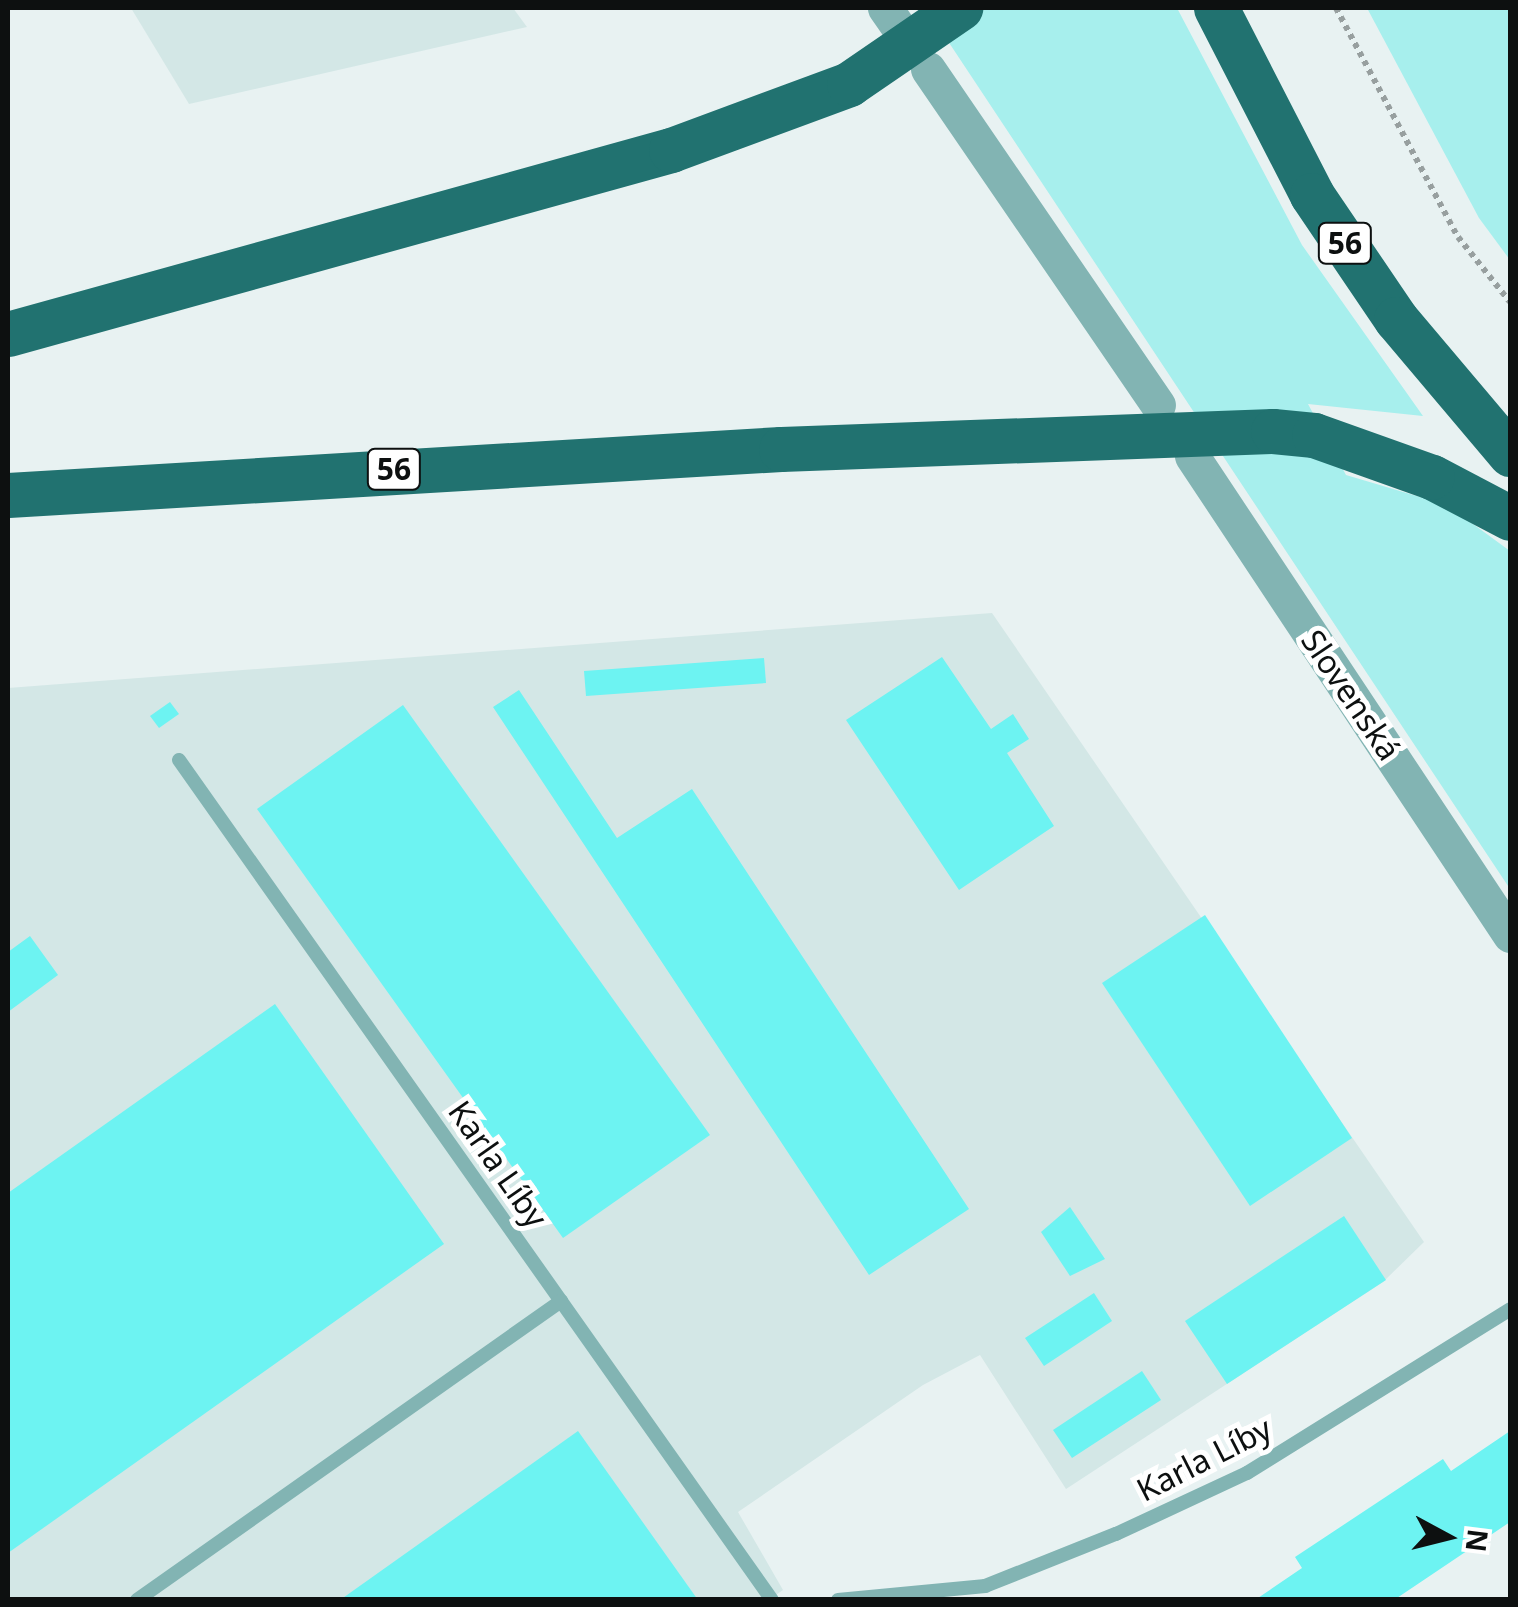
<!DOCTYPE html>
<html>
<head>
<meta charset="utf-8">
<style>
	body { margin:0 }
	#map { position:relative; width:1518px; height:1607px; overflow:hidden; background:#e8f2f2; font-family:"Noto Sans",sans-serif }
	div>[style] { position:absolute }
	.built>* { inset:0; background:#d3e7e6 }
	.green>* { inset:0; background:#a7efed }
	.building>* { inset:0; background:#6df3f2 }
	.path>* { height:6px; margin-top:-3px; transform-origin:0; background:repeating-linear-gradient(90deg,#979f9f 0 5px,transparent 0 10px) }
	.service>* { height:14px; margin:-7px; padding:0 7px; transform-origin:7px; border-radius:7px; background:#82b4b3 }
	.tertiary>* { height:35px; margin:-17.5px; padding:0 17.5px; transform-origin:17.5px; border-radius:17.5px; background:#82b4b3 }
	.trunk>* { height:45px; margin:-22.5px; padding:0 22.5px; transform-origin:22.5px; border-radius:22.5px; background:#217270 }
	.trunk-bridge>* { height:45px; margin:-22.5px; padding:0 22.5px; transform-origin:22.5px; border-radius:22.5px; background:#217270 }
	span { translate:-50% -50%; white-space:nowrap; text-align:center; line-height:1.15; -webkit-text-stroke:10px #fff; paint-order:stroke }
	.shield-label span { padding:2px 8px; background:#fff; border:2px solid; border-radius:8px; -webkit-text-stroke-width:0 }
	.shield-label { font-size:30px; color:#0d1010; font-weight:700 }
	.street-label { font-size:32px; color:#0d1010 }
	.frame { position:absolute; inset:0; border:10px solid #0d1010; pointer-events:none }
	.north { position:absolute; left:1398px; top:1487px; width:100px; height:100px; -webkit-text-stroke:8px #fff; paint-order:stroke; rotate:97deg; font-size:28px; font-weight:700; line-height:40px; text-align:center; color:#0d1010 }
	.north::after { content:''; display:block; margin:auto; width:35px; height:45px; background:#0d1010; clip-path:polygon(50% 0,100% 100%,50% 72%,0 100%) }
</style>
</head>
<body>
<div id="map">
	<div class="built">
		<i style="clip-path:polygon(131px 8px,513px 8px,527px 27px,189px 104px)"></i>
		<i style="clip-path:polygon(992px 613px,1424px 1242px,1383px 1282px,1066px 1489px,980px 1355px,923px 1385px,738px 1512px,783px 1590px,770px 1599px,8px 1600px,8px 688px)"></i>
	</div>
	<div class="green">
		<i style="clip-path:polygon(926px 8px,1177px 8px,1302px 245px,1423px 416px,1308px 404px,1346px 475px,1447px 505px,1510px 551px,1510px 889px)"></i>
		<i style="clip-path:polygon(1367px 8px,1510px 8px,1510px 260px,1479px 218px)"></i>
	</div>
	<div class="building">
		<i style="clip-path:polygon(942px 657px,991px 729px,1013px 714px,1029px 739px,1007px 753px,1054px 826px,959px 890px,846px 720px)"></i>
		<i style="clip-path:polygon(764px 658px,766px 683px,586px 696px,584px 671px)"></i>
		<i style="clip-path:polygon(519px 690px,617px 838px,692px 789px,969px 1209px,869px 1275px,493px 707px)"></i>
		<i style="clip-path:polygon(170px 702px,179px 714px,159px 728px,150px 716px)"></i>
		<i style="clip-path:polygon(403px 705px,710px 1135px,563px 1238px,257px 809px)"></i>
		<i style="clip-path:polygon(1205px 915px,1352px 1138px,1250px 1206px,1102px 983px)"></i>
		<i style="clip-path:polygon(30px 936px,58px 975px,8px 1012px,8px 952px)"></i>
		<i style="clip-path:polygon(275px 1004px,444px 1244px,8px 1553px,8px 1193px)"></i>
		<i style="clip-path:polygon(1070px 1207px,1105px 1259px,1070px 1276px,1041px 1232px)"></i>
		<i style="clip-path:polygon(1344px 1216px,1386px 1280px,1227px 1384px,1185px 1321px)"></i>
		<i style="clip-path:polygon(1094px 1293px,1112px 1321px,1044px 1366px,1025px 1338px)"></i>
		<i style="clip-path:polygon(1142px 1371px,1161px 1400px,1072px 1458px,1053px 1430px)"></i>
		<i style="clip-path:polygon(578px 1431px,698px 1600px,340px 1600px)"></i>
		<i style="clip-path:polygon(1510px 1431px,1510px 1522px,1394px 1600px,1255px 1600px,1302px 1568px,1295px 1557px,1443px 1459px,1451px 1471px)"></i>
	</div>
	<div class="path">
		<i style="left:1336px;top:8px;width:259px;rotate:62deg"></i>
		<i style="left:1458px;top:237px;width:83px;rotate:51.3deg"></i>
	</div>
	<div class="service">
		<i style="left:179px;top:760px;width:1028px;rotate:54.78deg"></i>
		<i style="left:137px;top:1600px;width:519px;rotate:-35.19deg"></i>
		<i style="left:838px;top:1600px;width:148px;rotate:-5.4deg"></i>
		<i style="left:985px;top:1586px;width:141px;rotate:-21.7deg"></i>
		<i style="left:1116px;top:1534px;width:145px;rotate:-25deg"></i>
		<i style="left:1247px;top:1473px;width:310px;rotate:-31.9deg"></i>
	</div>
	<div class="tertiary">
		<i style="left:885px;top:8px;width:21px;rotate:55deg"></i>
		<i style="left:928px;top:69px;width:407px;rotate:55.6deg"></i>
		<i style="left:1192px;top:456px;width:575px;rotate:56.42deg"></i>
	</div>
	<div class="trunk">
		<i style="left:1216px;top:8px;width:210px;rotate:62.8deg"></i>
		<i style="left:1312px;top:195px;width:150px;rotate:55.9deg"></i>
		<i style="left:1396px;top:319px;width:177px;rotate:49.8deg"></i>
		<i style="left:8px;top:334px;width:688px;rotate:-15.51deg"></i>
		<i style="left:1432px;top:477px;width:88px;rotate:27.7deg"></i>
		<i style="left:8px;top:495px;width:774px;rotate:-3.41deg"></i>
	</div>
	<div class="trunk-bridge">
		<i style="left:671px;top:150px;width:190px;rotate:-20.3deg"></i>
		<i style="left:849px;top:84px;width:135px;rotate:-34.4deg"></i>
		<i style="left:781px;top:449px;width:492px;rotate:-2.1deg"></i>
		<i style="left:1273px;top:431px;width:41px;rotate:5.6deg"></i>
		<i style="left:1314px;top:435px;width:125px;rotate:19.6deg"></i>
	</div>
	<div class="shield-label">
		<span style="left:1345px;top:243px">56</span>
		<span style="left:394px;top:469px">56</span>
	</div>
	<div class="street-label">
		<span style="left:1351px;top:695px;rotate:56deg">Slovenská</span>
		<span style="left:498px;top:1164px;rotate:55deg">Karla Líby</span>
		<span style="left:1204px;top:1459px;rotate:-27deg">Karla Líby</span>
	</div>
	<div class="frame"></div>
	<div class="north">N</div>
</div>
</body>
</html>
